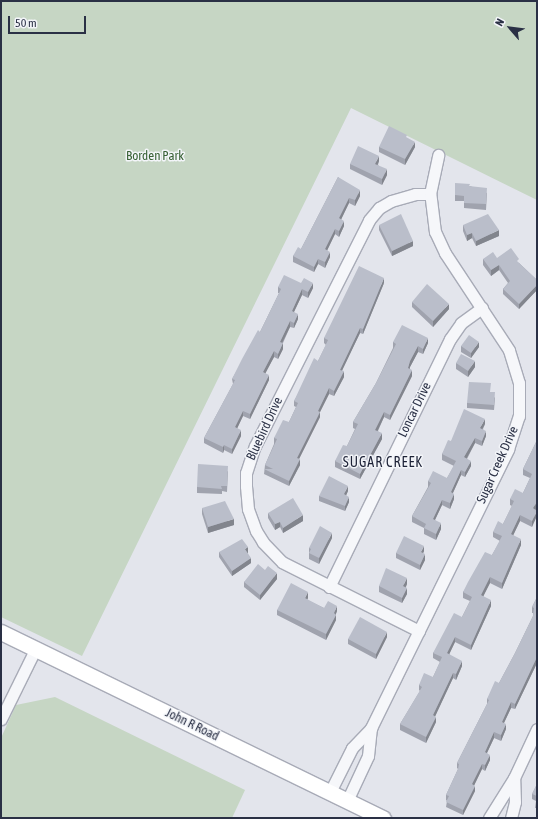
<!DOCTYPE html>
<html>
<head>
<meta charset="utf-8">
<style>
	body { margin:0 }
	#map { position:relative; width:538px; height:819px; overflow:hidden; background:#e3e5ec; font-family:"Asap Condensed",sans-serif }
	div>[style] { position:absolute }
	.green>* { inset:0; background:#c6d6c4 }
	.roads { filter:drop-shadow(1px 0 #a8abb7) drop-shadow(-1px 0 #a8abb7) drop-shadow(0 1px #a8abb7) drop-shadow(0 -1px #a8abb7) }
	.street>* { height:11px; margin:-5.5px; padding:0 5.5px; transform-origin:5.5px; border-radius:5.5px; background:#f6f7fa }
	.secondary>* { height:15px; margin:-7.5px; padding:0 7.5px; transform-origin:7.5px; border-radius:7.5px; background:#fff }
	.wall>* { inset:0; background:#a0a3ae }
	.shaded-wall>* { inset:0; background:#82858d }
	.building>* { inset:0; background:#babeca }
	span { translate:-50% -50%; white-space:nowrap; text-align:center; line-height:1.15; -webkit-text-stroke:3px #f3f5f9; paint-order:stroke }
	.park-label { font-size:13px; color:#396236 }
	.street-label { font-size:13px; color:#2a3045 }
	.neighbourhood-label { font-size:14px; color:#1c2136; letter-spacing:1px }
	.frame { position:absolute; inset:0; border:2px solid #2a3045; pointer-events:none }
	.north { position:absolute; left:490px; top:8px; width:40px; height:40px; -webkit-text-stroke:3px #f3f5f9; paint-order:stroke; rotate:298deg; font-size:11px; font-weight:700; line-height:16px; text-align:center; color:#2a3045 }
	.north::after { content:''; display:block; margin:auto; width:14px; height:18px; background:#2a3045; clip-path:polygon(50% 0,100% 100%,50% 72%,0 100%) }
	.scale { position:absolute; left:8px; top:16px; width:78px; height:18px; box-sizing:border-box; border:2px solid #2a3045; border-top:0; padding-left:5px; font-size:12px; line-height:14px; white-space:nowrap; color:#2a3045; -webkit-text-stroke:3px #f3f5f9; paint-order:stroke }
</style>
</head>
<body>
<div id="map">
	<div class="green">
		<i style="clip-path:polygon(1px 1px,537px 1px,537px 200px,351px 108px,82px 656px,1px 617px)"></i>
		<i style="clip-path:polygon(55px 697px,245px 790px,232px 818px,1px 818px,1px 738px,16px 705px)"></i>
	</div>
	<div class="roads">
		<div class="street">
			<i style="left:329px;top:587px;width:276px;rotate:-64deg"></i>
			<i style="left:450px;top:339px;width:19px;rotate:-55deg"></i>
			<i style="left:461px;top:323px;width:26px;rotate:-36deg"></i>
			<i style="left:419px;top:631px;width:153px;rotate:-153.3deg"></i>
			<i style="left:282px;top:562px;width:28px;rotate:-134deg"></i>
			<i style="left:263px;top:542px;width:13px;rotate:-122deg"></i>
			<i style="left:256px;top:531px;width:23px;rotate:-110deg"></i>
			<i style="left:248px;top:509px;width:23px;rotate:-95deg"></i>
			<i style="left:246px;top:486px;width:13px;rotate:-90deg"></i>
			<i style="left:246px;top:473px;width:28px;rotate:-72deg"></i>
			<i style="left:255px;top:446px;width:253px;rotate:-63.2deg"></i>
			<i style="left:369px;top:220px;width:16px;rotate:-50deg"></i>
			<i style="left:379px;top:208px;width:14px;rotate:-30deg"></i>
			<i style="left:391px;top:201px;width:25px;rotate:-16deg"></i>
			<i style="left:415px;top:194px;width:15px"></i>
			<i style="left:1px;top:719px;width:79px;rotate:-63.8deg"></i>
			<i style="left:330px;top:792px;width:49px;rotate:-63.4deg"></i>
			<i style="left:352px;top:748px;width:28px;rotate:-46deg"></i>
			<i style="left:371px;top:728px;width:311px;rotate:-63.8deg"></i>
			<i style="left:508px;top:449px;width:35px;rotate:-72deg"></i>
			<i style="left:519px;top:416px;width:33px;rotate:-90deg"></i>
			<i style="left:519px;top:383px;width:34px;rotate:-107deg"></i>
			<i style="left:509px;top:350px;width:116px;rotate:-123.4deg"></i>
			<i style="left:445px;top:253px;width:23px;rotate:-115deg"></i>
			<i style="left:435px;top:232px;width:38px;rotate:-97deg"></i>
			<i style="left:430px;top:194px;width:40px;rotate:-78deg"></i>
			<i style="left:347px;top:801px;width:50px;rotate:-65deg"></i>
			<i style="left:368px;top:756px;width:28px;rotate:-84deg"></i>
			<i style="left:489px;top:818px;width:47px;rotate:-58deg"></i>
			<i style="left:514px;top:778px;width:54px;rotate:-64.9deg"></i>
			<i style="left:511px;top:818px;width:16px;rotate:-76deg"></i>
			<i style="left:515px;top:802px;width:24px;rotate:-92deg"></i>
		</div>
		<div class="secondary">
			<i style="left:1px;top:632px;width:425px;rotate:26deg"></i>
		</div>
	</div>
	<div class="wall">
		<i style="clip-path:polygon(407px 138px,415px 147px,405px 165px,379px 152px,379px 147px)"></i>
		<i style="clip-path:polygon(379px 161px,378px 165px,387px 175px,382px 185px,350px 169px,350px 164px)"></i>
		<i style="clip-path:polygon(338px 177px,360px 196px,355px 206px,349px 203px,341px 219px,344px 226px,339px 237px,335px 234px,327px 250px,330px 257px,325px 268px,318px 264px,314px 272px,293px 262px,293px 256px,301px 249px)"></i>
		<i style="clip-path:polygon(470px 186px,487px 193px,486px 210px,464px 208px,464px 201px,455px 201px,455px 195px)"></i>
		<i style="clip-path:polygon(379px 225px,413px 246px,392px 256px,379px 230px)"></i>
		<i style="clip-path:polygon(463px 225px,499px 236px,476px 246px,472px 238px,467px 241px,463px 231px)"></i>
		<i style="clip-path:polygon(497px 258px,519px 263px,537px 280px,537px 290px,519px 309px,503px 294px,503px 289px,508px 283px,499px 270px,491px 276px,483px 265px,483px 259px)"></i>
		<i style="clip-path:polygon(301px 283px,313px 288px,308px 298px,302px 295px,294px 312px,298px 319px,294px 328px,290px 327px,283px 343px,283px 349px,278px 359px,274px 357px,265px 373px,269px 380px,250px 419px,243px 416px,237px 428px,241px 436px,232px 454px,224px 450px,223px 453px,204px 443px,204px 438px,233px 384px,232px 379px,260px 332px,279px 293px,278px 293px,278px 287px)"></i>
		<i style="clip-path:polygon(384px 283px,363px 334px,360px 333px,342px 370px,344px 377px,334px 396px,329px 394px,320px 412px,320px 417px,299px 459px,300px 465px,289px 486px,264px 474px,265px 465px,274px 444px,274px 438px,289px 422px,296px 407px,294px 406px,294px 401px,318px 361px,326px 345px,324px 343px,324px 338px)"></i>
		<i style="clip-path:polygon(412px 302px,449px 309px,433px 327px,412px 307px)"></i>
		<i style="clip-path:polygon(393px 342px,428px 343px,423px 354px,418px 352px,410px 367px,410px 369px,412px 376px,390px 420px,384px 417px,378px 431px,382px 439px,360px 479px,335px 467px,335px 461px,347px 446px,355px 429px,353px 428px,353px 422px,376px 383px,393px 348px)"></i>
		<i style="clip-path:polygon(461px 346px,479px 347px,471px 358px,461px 352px)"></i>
		<i style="clip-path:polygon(456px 363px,475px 367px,468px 377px,456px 369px)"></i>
		<i style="clip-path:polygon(490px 392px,495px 398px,494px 410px,467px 408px,467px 403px)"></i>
		<i style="clip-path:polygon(485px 424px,483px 429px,486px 436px,482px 446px,475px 443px,467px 459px,471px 466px,465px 477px,461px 475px,453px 493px,454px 499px,450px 509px,442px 505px,435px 520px,441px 529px,436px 540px,424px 534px,424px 528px,412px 522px,412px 516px,428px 487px,428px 481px,447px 478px,454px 466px,442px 460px,442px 454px,451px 441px)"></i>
		<i style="clip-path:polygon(537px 440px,537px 507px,536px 510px,532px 527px,520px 521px,513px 535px,521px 545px,502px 589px,490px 583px,483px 596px,491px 606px,471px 650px,455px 642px,449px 654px,462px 666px,456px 680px,453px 678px,435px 716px,436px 722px,426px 743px,400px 730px,400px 724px,420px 691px,419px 690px,419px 685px,433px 677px,440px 662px,433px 658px,433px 653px,462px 617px,470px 601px,463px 598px,463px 592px,492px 555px,500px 541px,493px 537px,493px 532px,503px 524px,512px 506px,510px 505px,510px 499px,523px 493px,530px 478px,523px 475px,523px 469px)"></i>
		<i style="clip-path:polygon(228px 471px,227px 492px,222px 491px,222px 494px,197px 493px,197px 487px)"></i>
		<i style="clip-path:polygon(348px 491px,346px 495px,349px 502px,345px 511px,319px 501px,319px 496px)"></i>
		<i style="clip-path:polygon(202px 508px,234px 525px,208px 533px,202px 514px)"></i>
		<i style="clip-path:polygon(268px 513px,303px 521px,283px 533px,280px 527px,275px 530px,268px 518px)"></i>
		<i style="clip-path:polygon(332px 538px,319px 564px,309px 559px,309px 548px)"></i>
		<i style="clip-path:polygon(424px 551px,423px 553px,425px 560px,420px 570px,396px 558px,396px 553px)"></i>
		<i style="clip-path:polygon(219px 552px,248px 553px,247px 553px,251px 563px,232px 576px,219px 557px)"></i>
		<i style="clip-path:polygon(265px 570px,277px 579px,260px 600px,244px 587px,244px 582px)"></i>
		<i style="clip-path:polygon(407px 584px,406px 587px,407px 594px,402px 603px,379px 592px,379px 586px)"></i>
		<i style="clip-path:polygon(537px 597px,537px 663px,515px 709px,511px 708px,504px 723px,506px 729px,501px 741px,494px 738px,487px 753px,490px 760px,485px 771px,482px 769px,474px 785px,475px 791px,463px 815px,446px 807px,447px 801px,446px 800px,446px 795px,458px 769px,457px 768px,457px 763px,487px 704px,487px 699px,499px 683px,515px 653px,533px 616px,533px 613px,532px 613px,532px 607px)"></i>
		<i style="clip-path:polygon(308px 598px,307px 600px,324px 608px,337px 611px,336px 614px,336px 620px,326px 640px,277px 615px,277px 610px)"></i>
		<i style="clip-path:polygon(387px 637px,376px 659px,348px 644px,348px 639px)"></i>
		<i style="clip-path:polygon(537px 784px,537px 808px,535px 808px,536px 801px,532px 799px,532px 794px)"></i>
	</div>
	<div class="shaded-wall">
		<i style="clip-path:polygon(415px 142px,415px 147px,405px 165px,405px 159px)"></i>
		<i style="clip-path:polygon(379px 156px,379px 161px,375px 170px,375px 164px)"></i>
		<i style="clip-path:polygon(387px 169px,387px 175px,382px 185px,382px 179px)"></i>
		<i style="clip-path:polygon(360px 190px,360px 196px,355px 206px,355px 200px)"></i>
		<i style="clip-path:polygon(349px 198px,349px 203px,339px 224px,339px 218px)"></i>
		<i style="clip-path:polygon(344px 221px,344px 226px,339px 237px,339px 231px)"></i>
		<i style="clip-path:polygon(335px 229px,335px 234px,325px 255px,325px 249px)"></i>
		<i style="clip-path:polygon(499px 230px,499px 236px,476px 246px,476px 241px)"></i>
		<i style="clip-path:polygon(472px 233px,472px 238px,467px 241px,467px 235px)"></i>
		<i style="clip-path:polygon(413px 241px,413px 246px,392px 256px,392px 251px)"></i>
		<i style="clip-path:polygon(330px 252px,330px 257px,325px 268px,325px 262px)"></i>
		<i style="clip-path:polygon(318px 259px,318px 264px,314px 272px,314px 267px)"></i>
		<i style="clip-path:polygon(499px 265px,499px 270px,491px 276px,491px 270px)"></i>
		<i style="clip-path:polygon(384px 278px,384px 283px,363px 334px,363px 329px)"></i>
		<i style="clip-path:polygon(313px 283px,313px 288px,308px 298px,308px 292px)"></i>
		<i style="clip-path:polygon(537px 285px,537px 290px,519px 309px,519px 304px)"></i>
		<i style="clip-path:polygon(302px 289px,302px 295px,292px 316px,292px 311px)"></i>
		<i style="clip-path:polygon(449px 304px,449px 309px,433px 327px,433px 321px)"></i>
		<i style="clip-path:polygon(298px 314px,298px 319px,294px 328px,294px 323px)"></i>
		<i style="clip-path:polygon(290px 321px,290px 327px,280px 347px,280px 342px)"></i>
		<i style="clip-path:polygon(360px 328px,360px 333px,340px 375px,340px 370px)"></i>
		<i style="clip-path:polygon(428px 338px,428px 343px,423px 354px,423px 349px)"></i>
		<i style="clip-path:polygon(479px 342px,479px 347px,471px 358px,471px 353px)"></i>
		<i style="clip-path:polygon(283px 343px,283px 349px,278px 359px,278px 354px)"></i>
		<i style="clip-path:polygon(418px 346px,418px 352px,410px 367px,408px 374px,408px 368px,410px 361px)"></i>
		<i style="clip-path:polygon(274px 351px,274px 357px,263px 378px,263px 372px)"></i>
		<i style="clip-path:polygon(475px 361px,475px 367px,468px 377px,468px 371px)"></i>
		<i style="clip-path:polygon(412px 370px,412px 376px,390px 420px,390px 415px)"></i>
		<i style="clip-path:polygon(344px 371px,344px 377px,334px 396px,334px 391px)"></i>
		<i style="clip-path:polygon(269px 375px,269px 380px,250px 419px,250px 414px)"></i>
		<i style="clip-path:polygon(329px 388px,329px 394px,318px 416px,318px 411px)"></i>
		<i style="clip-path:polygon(243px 411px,243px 416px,235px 433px,235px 427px)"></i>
		<i style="clip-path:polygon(320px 412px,320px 417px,297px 463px,297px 458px)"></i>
		<i style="clip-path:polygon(384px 412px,384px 417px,375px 436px,375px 430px)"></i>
		<i style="clip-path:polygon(485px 419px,485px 424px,480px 433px,480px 428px)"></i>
		<i style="clip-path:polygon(241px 430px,241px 436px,232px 454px,232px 449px)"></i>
		<i style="clip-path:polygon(486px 431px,486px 436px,482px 446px,482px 441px)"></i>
		<i style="clip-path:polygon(382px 433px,382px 439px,360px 479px,360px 474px)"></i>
		<i style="clip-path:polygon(475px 438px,475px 443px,464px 463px,464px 457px)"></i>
		<i style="clip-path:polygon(224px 445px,224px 450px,223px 453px,223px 447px)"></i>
		<i style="clip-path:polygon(300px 459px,300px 465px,289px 486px,289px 481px)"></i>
		<i style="clip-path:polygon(471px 461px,471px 466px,465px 477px,465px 472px)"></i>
		<i style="clip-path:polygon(461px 470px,461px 475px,451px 497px,451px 492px)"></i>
		<i style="clip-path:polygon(348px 486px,348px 491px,344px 500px,344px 494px)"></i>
		<i style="clip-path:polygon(454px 494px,454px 499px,450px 509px,450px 503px)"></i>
		<i style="clip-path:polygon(349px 497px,349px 502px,345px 511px,345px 506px)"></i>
		<i style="clip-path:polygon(442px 500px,442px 505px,433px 524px,433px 519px)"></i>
		<i style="clip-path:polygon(537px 502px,537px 507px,533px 514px,533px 508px)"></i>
		<i style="clip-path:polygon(537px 511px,537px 516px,532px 527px,532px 521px)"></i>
		<i style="clip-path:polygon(303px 515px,303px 521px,283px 533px,283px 528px)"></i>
		<i style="clip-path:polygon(520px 515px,520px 521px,511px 540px,511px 534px)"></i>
		<i style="clip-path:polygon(234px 519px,234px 525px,208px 533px,208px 527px)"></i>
		<i style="clip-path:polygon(280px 522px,280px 527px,275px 530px,275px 524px)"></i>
		<i style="clip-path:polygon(441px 523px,441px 529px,436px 540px,436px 534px)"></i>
		<i style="clip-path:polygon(332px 533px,332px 538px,319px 564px,319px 558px)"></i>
		<i style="clip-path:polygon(521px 539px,521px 545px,502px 589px,502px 583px)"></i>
		<i style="clip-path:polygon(424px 546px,424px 551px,421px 558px,421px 552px)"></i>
		<i style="clip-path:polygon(248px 547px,248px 553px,245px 555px,245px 549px)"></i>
		<i style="clip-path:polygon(425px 554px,425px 560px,420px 570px,420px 565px)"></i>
		<i style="clip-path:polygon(251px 558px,251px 563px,232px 576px,232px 571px)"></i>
		<i style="clip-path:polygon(277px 573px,277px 579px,260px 600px,260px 595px)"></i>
		<i style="clip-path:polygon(490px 577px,490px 583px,481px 601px,481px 595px)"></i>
		<i style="clip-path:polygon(407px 578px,407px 584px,403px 592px,403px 586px)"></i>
		<i style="clip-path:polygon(407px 588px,407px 594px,402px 603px,402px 598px)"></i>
		<i style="clip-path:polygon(308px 592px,308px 598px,305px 604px,305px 598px)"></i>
		<i style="clip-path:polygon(491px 600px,491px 606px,471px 650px,471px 645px)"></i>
		<i style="clip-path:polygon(337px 606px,337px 611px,334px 618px,334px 613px)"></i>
		<i style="clip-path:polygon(336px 615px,336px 620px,326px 640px,326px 634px)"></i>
		<i style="clip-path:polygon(387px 632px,387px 637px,376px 659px,376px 654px)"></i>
		<i style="clip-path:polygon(455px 637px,455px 642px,447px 659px,447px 653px)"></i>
		<i style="clip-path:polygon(537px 657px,537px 663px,515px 709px,515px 704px)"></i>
		<i style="clip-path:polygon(462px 661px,462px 666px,456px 680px,456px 674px)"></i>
		<i style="clip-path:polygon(453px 673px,453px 678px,433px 721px,433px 715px)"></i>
		<i style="clip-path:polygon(511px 702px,511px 708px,502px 727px,502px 722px)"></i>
		<i style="clip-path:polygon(436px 717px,436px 722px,426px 743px,426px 737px)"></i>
		<i style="clip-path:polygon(506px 724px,506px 729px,501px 741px,501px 735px)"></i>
		<i style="clip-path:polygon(494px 732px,494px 738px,485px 757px,485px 752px)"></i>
		<i style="clip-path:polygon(490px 755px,490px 760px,485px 771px,485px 765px)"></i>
		<i style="clip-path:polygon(482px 764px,482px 769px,472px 790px,472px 784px)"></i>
		<i style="clip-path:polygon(475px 786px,475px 791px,463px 815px,463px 810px)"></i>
	</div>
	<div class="building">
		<i style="clip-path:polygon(389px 126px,407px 135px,406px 137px,415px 142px,405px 159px,379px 147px)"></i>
		<i style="clip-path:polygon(358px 146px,379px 156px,375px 164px,387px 169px,382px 179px,350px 164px)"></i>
		<i style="clip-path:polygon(338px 177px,360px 190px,355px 200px,349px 198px,339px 218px,344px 221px,339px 231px,335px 229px,325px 249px,330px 252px,325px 262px,318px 259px,314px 267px,293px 256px,298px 247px,301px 249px)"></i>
		<i style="clip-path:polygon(455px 183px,470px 184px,469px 186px,487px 188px,486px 204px,464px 203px,464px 196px,455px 195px)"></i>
		<i style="clip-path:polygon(401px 214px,413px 241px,392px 251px,379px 225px)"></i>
		<i style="clip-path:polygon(488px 214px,499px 230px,476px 241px,472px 233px,467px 235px,463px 225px)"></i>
		<i style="clip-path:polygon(511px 248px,519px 259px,517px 261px,537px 280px,537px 285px,519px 304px,503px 289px,510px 281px,499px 265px,491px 270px,483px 259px,493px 252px,497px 258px)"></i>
		<i style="clip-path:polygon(359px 266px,384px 278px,363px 329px,360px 328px,340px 370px,344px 371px,334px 391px,329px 388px,318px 411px,320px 412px,297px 458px,300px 459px,289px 481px,264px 469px,273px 469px,265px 465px,277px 439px,274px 438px,283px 420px,289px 422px,298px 403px,294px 401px,314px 358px,318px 361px,328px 340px,324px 338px)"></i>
		<i style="clip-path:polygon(284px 275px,301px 283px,304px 278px,313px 283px,308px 292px,302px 289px,292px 311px,298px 314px,294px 323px,290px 321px,280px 342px,283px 343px,278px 354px,274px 351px,263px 372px,269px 375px,250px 414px,243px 411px,235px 427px,241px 430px,232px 449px,224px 445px,223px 447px,204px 438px,235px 380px,232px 379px,242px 359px,258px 330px,260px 332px,281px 289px,278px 287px)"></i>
		<i style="clip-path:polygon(427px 284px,449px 304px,433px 321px,412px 302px)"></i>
		<i style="clip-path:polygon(402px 325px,428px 338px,423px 349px,418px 346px,410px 361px,408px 368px,412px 370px,390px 415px,384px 412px,375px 430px,382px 433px,360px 474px,335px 461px,343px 445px,347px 446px,358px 424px,353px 422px,376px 383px,396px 344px,393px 342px)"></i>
		<i style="clip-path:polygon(469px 335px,479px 342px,471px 353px,461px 346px)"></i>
		<i style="clip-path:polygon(461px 354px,475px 361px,468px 371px,456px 363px)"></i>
		<i style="clip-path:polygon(469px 382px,491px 383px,490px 392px,495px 392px,494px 405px,467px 403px)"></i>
		<i style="clip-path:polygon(464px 409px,485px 419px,480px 428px,486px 431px,482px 441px,475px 438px,464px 457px,471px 461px,465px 472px,461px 470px,451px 492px,454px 494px,450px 503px,442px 500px,433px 519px,441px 523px,436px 534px,424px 528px,426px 524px,412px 516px,431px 483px,428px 481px,433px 471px,447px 478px,456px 461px,442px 454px,448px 440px,451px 441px)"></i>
		<i style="clip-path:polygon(537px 440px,537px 502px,533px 508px,537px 511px,532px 521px,520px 515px,511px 534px,521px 539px,502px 583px,490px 577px,481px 595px,491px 600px,471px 645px,455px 637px,447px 653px,462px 661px,456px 674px,453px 673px,433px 715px,436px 717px,426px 737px,400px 724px,422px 687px,419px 685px,424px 673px,433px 677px,442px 657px,433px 653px,454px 613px,462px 617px,472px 597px,463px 592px,468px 582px,485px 552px,492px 555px,502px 536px,493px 532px,498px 521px,503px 524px,514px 501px,510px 499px,515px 489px,523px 493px,532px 474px,523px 469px)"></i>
		<i style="clip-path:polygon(198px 464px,228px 466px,227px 486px,221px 486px,222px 489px,197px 487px)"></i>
		<i style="clip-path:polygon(329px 476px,348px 486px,344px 494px,349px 497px,345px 506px,319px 496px)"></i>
		<i style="clip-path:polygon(293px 498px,303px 515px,283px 528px,280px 522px,275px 524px,268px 513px)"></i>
		<i style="clip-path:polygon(225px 501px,234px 519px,208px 527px,202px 508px)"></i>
		<i style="clip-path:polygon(320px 526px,332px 533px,319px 558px,309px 553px,311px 549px,309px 548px)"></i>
		<i style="clip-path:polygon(404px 536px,424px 546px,421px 552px,425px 554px,420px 565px,396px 553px)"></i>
		<i style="clip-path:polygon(242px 539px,248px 547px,245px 549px,251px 558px,232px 571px,219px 552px)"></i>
		<i style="clip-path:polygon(258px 564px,265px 570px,268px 566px,277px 573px,260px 595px,244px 582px)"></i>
		<i style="clip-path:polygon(386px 568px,407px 578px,403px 586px,407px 588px,402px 598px,379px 586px)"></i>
		<i style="clip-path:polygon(291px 583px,308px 592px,305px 598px,324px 608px,328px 601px,337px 606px,334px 613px,336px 615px,326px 634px,277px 610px)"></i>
		<i style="clip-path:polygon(537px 597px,537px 657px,515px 704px,511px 702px,502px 722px,506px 724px,501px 735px,494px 732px,485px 752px,490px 755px,485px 765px,482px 764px,472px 784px,475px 786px,463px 810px,446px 802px,449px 796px,446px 795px,458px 769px,459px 764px,457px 763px,489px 700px,487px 699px,495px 681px,499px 683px,515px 653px,533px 616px,534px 608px,532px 607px)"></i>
		<i style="clip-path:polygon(360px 617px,387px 632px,376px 654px,348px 639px)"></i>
		<i style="clip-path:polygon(537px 784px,537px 796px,532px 794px)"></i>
	</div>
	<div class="park-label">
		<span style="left:155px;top:156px">Borden Park</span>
	</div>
	<div class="street-label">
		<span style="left:415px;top:410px;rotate:-64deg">Loncar Drive</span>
		<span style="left:265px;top:429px;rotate:-65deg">Bluebird Drive</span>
		<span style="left:498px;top:465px;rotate:-66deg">Sugar Creek Drive</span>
		<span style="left:192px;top:725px;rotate:26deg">John R Road</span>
	</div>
	<div class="neighbourhood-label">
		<span style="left:383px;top:462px">SUGAR CREEK</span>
	</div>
	<div class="frame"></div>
	<div class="north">N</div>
	<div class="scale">50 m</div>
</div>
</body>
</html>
